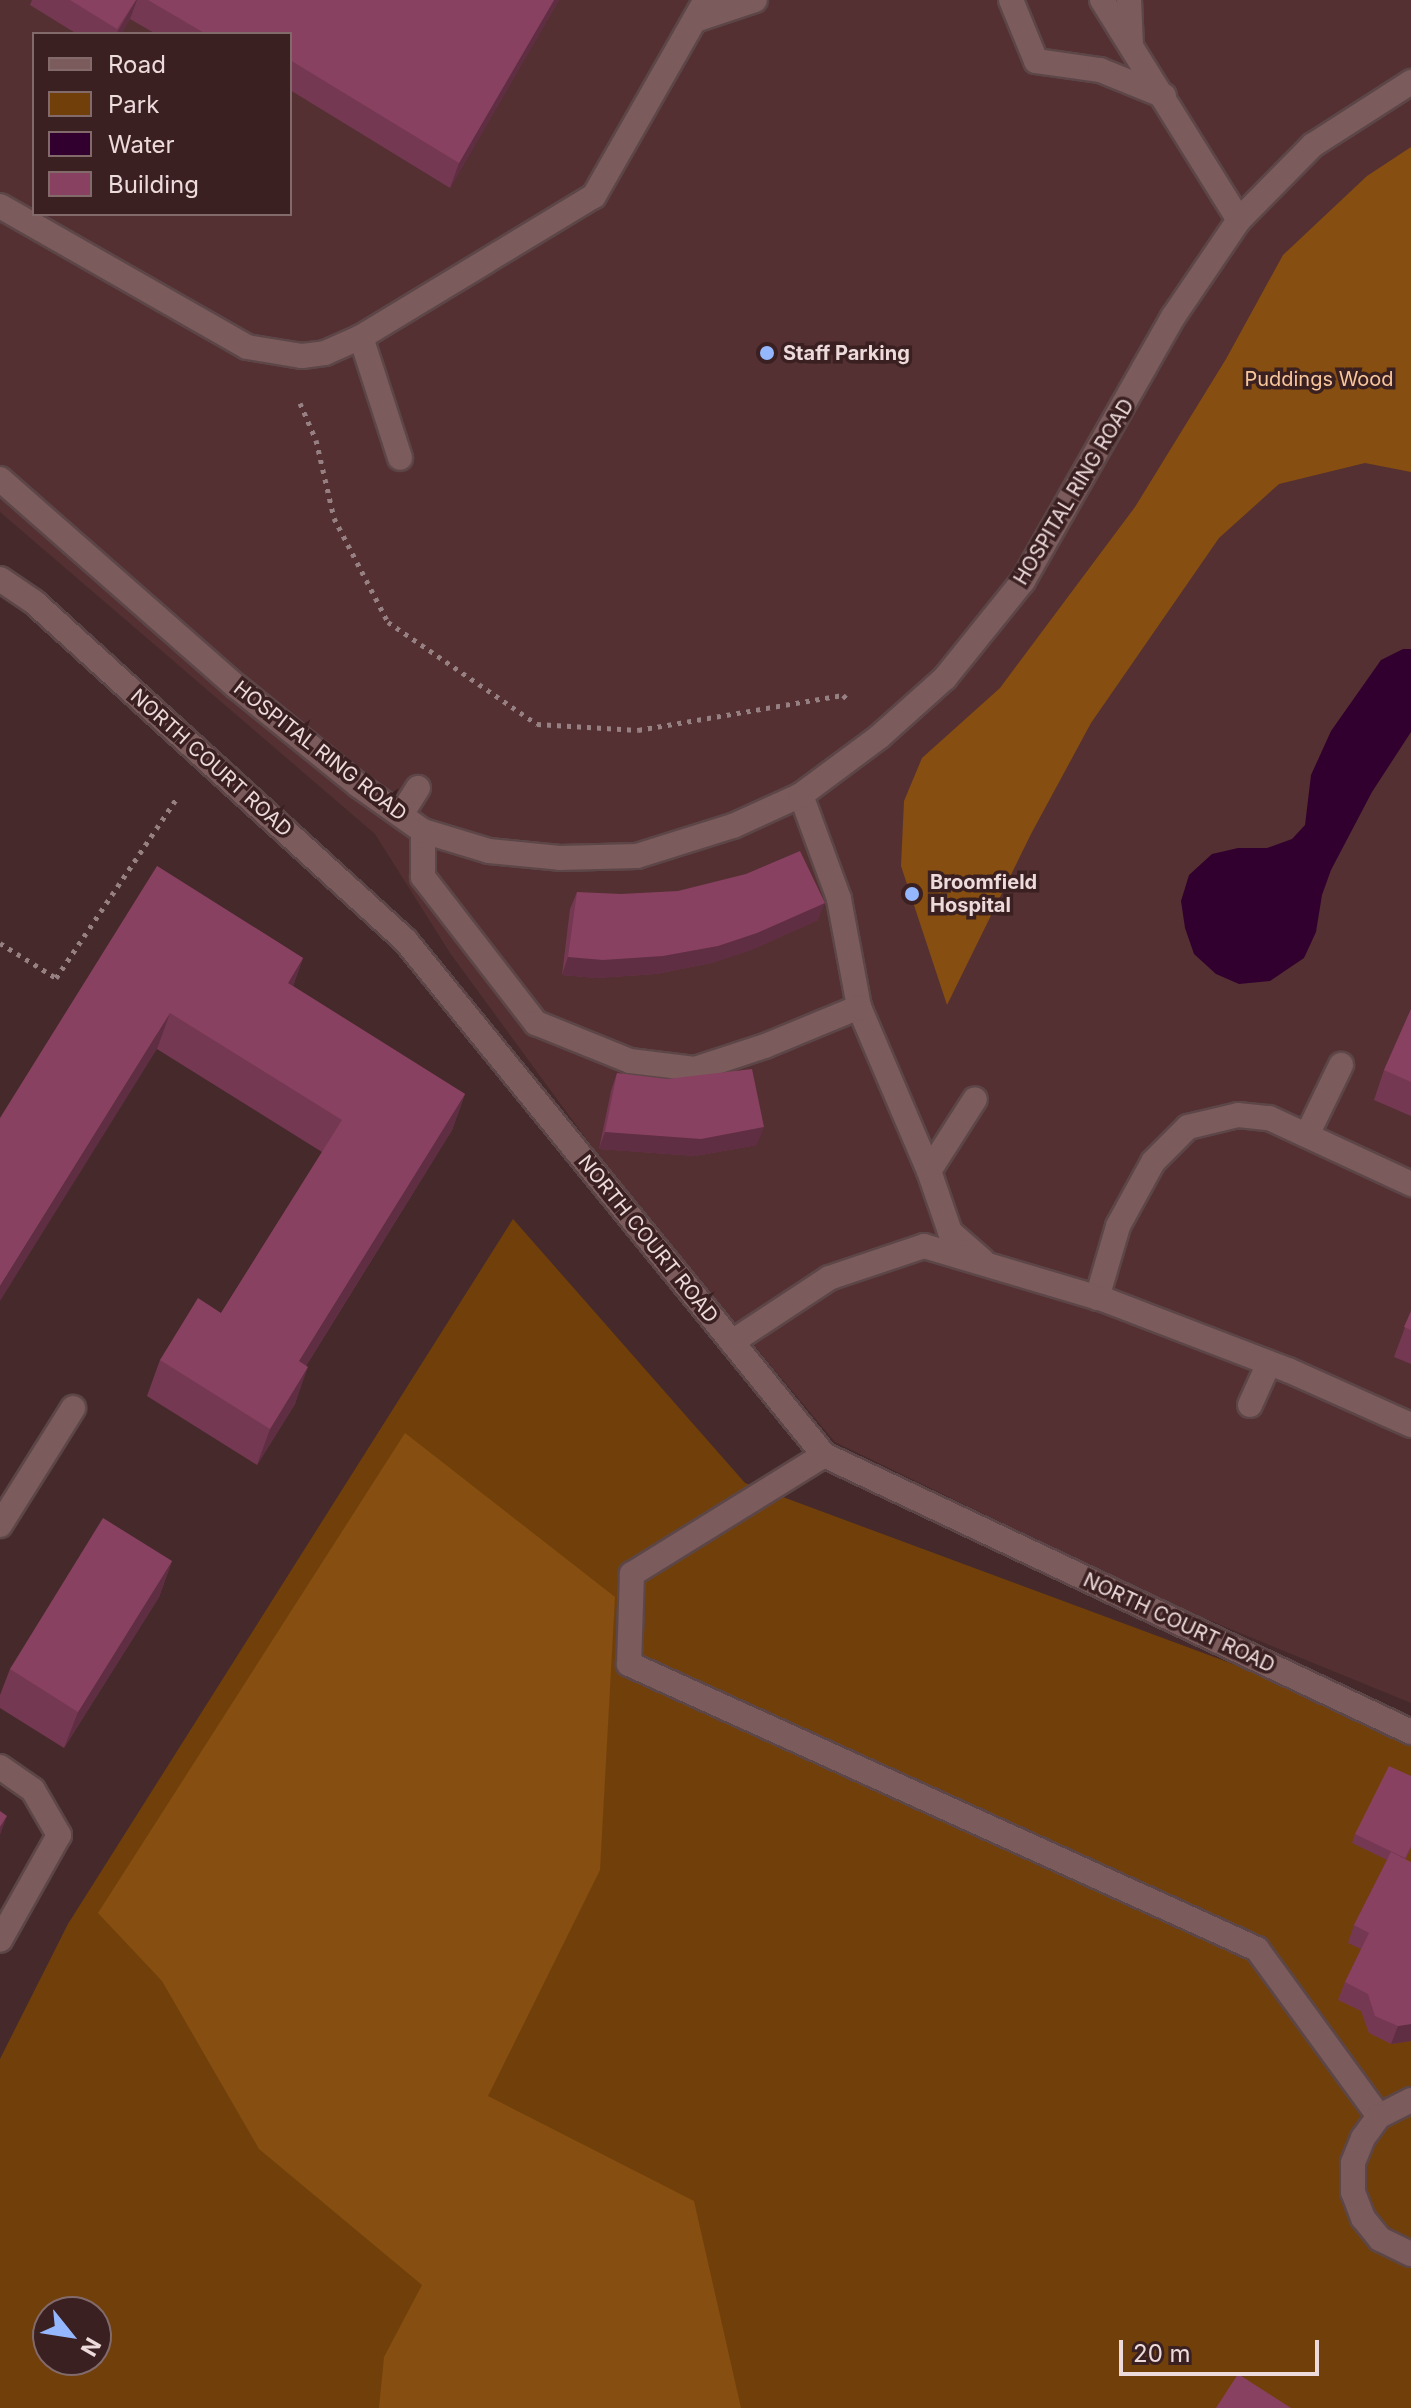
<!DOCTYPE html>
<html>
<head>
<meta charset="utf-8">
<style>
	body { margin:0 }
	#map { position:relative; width:1411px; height:2408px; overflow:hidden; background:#462a2b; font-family:Inter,sans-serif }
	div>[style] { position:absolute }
	.built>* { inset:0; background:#543032 }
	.green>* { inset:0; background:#71400a }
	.forest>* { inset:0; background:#864e10 }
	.water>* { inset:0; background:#31002e }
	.path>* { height:5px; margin-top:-2.5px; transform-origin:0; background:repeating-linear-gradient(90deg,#978081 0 4px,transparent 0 10px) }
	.roads { filter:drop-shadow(2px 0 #5d4647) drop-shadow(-2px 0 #5d4647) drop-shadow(0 2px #5d4647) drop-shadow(0 -2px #5d4647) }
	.lane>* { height:24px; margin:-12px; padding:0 12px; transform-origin:12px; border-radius:12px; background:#7b5b5c }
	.street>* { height:24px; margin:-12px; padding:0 12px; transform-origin:12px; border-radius:12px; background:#7b5b5c }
	.wall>* { inset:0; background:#753853 }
	.shaded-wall>* { inset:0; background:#5f2e43 }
	.building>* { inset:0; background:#884160 }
	.dots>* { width:22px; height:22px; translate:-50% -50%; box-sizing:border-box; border:4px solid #3b2021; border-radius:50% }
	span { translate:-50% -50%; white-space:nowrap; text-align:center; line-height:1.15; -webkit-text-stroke:7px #3b2021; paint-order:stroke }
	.poi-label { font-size:20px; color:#eddadb; font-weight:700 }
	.left { translate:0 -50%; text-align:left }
	.park-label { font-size:20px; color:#f8c69b }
	.street-label { font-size:20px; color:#eddadb }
	.legend { position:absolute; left:32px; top:32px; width:260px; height:184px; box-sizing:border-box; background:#3b2021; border:2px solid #826a6b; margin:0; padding:10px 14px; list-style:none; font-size:24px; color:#eddadb }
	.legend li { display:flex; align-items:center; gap:16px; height:40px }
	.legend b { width:40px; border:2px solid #826a6b }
	.north { position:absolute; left:32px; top:2296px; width:80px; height:80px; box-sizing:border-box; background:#3b2021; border:2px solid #826a6b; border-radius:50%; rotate:120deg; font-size:22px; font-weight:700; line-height:32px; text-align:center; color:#eddadb }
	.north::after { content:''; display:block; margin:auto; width:28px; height:36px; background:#94b7fd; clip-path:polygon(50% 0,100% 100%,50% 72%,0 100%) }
	.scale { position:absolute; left:1119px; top:2340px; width:200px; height:36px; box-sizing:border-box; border:4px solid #eddadb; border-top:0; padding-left:10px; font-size:24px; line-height:28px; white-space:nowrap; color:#eddadb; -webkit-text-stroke:6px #3b2021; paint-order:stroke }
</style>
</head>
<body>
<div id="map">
	<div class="built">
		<i style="clip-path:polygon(evenodd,0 0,1411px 0,1411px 1703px,1174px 1606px,835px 1442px,628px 1196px,450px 953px,375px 834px,0 512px,0 0,34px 34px,290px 34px,290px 214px,34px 214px,34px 34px)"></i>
	</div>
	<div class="green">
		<i style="clip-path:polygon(evenodd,513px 1219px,745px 1483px,1411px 1730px,1411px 2408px,0 2408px,0 2059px,68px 1924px,513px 1219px,48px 2312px,96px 2312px,96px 2360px,48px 2360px,48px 2312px)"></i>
	</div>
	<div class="forest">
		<i style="clip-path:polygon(1411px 147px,1411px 472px,1365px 463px,1279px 484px,1219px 538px,1091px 723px,1031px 834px,947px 1005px,901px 866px,904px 801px,922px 758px,1000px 688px,1135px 507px,1226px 359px,1283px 255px,1367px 176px)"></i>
		<i style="clip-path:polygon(405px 1433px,615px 1597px,600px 1870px,488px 2096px,694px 2201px,741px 2408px,379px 2408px,384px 2357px,422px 2285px,259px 2149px,162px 1981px,98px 1913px)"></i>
	</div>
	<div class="water">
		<i style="clip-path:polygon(1403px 649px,1411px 649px,1411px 732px,1372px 792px,1331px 870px,1322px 895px,1316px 932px,1304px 958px,1270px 981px,1239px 984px,1216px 974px,1194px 954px,1185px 928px,1181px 901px,1189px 875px,1212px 854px,1238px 848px,1267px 848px,1292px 839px,1305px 825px,1311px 775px,1331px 731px,1381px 660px)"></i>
	</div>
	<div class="path">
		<i style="left:300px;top:403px;width:40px;rotate:66.6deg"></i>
		<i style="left:316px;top:440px;width:80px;rotate:77deg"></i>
		<i style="left:334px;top:518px;width:117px;rotate:62.6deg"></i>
		<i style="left:388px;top:622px;width:181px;rotate:34.4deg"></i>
		<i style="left:537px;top:724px;width:101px;rotate:3.4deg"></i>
		<i style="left:638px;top:730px;width:208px;rotate:-9.7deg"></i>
		<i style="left:843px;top:695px;width:7px;rotate:45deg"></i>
		<i style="left:0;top:943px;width:66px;rotate:32deg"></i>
		<i style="left:56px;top:978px;width:217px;rotate:-56.1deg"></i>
	</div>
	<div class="roads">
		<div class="lane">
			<i style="left:1011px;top:0;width:66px;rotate:67.7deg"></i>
			<i style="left:1036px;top:61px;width:65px;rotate:8deg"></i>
			<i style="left:1100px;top:70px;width:69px;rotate:22.1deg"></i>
			<i style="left:1102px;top:0;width:259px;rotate:58.1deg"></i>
			<i style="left:1129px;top:0;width:45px;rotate:87.5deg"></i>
			<i style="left:695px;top:20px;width:63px;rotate:-18.4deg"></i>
			<i style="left:0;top:206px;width:284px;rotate:29.7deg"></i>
			<i style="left:247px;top:347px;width:56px;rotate:9.3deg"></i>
			<i style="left:302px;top:356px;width:23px;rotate:-7deg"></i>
			<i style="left:325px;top:353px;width:39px;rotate:-24deg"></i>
			<i style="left:361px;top:337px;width:272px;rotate:-31.2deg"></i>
			<i style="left:594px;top:196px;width:226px;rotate:-60.3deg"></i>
			<i style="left:361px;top:337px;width:127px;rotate:72.1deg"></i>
			<i style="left:801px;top:795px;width:111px;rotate:69.9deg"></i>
			<i style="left:839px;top:899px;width:110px;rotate:79.5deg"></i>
			<i style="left:859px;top:1007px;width:178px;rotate:66.9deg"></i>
			<i style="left:929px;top:1171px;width:65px;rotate:71deg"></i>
			<i style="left:950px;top:1232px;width:43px;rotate:41.2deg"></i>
			<i style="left:401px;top:815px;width:32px;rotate:-58deg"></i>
			<i style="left:423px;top:831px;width:46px;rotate:90deg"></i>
			<i style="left:423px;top:877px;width:185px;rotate:52.3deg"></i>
			<i style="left:536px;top:1023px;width:101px;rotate:22deg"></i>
			<i style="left:630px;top:1061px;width:65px;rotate:7deg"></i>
			<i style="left:695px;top:1069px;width:74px;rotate:-18.2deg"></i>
			<i style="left:765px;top:1046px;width:102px;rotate:-22.5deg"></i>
			<i style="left:1307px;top:1135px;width:78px;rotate:-64.1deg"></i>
			<i style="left:929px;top:1171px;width:85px;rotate:-57.4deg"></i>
			<i style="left:1097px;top:1298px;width:75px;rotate:-73.7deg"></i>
			<i style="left:1118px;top:1226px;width:73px;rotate:-61.3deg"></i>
			<i style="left:1153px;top:1162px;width:49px;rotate:-45deg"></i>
			<i style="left:1188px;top:1127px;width:51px;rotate:-13.5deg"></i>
			<i style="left:1238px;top:1115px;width:31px;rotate:6deg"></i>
			<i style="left:1269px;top:1118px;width:157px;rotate:24.9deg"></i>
			<i style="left:732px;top:1342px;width:116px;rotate:-33.4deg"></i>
			<i style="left:829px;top:1278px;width:100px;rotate:-18.6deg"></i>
			<i style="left:924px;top:1246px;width:192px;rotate:16.6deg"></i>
			<i style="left:1108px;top:1301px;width:193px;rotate:21deg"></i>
			<i style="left:1288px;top:1370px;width:135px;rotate:24.1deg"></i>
			<i style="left:1250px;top:1405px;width:46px;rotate:-65.7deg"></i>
			<i style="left:824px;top:1455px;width:226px;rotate:148.2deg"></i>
			<i style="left:632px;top:1574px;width:90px;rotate:91.9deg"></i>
			<i style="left:629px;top:1664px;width:690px;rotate:24.41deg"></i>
			<i style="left:1257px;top:1949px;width:207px;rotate:53.9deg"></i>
			<i style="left:0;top:1525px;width:138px;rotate:-58deg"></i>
			<i style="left:1411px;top:2100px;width:36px;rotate:153deg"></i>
			<i style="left:1379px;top:2116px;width:27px;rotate:126deg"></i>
			<i style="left:1363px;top:2138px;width:27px;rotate:112deg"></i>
			<i style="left:1353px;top:2163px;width:29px;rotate:90deg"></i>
			<i style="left:1353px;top:2192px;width:28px;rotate:69deg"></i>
			<i style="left:1363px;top:2218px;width:27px;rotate:51deg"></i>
			<i style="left:1380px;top:2239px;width:34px;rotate:26deg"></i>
		</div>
		<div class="street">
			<i style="left:0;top:479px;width:315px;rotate:41.3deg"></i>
			<i style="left:237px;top:687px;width:156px;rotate:39deg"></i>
			<i style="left:358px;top:785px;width:80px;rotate:35.3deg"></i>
			<i style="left:423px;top:831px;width:69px;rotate:16.9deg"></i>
			<i style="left:489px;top:851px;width:71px;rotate:5.6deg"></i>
			<i style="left:560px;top:858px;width:77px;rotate:-1.5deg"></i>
			<i style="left:637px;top:856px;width:101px;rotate:-17.4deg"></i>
			<i style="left:733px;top:826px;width:75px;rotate:-24.5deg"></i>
			<i style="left:801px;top:795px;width:97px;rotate:-36.6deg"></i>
			<i style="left:879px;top:737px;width:89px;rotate:-41.8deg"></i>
			<i style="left:945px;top:678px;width:124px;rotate:-51.2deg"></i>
			<i style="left:1023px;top:581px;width:304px;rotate:-60.4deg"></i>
			<i style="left:1173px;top:317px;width:117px;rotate:-55.8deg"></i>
			<i style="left:1239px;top:220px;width:105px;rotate:-45.4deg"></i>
			<i style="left:1313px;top:145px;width:117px;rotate:-32.7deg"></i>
			<i style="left:0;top:579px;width:41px;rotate:34.1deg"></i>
			<i style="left:34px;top:602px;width:502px;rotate:42.34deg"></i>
			<i style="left:405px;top:940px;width:664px;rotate:50.87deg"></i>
			<i style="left:824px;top:1455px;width:649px;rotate:25.26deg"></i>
			<i style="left:0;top:1767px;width:40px;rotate:34.9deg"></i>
			<i style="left:33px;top:1790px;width:52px;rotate:60deg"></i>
			<i style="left:59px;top:1835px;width:120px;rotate:119.3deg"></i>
		</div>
	</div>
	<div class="wall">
		<i style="clip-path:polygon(32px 0,559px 0,450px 188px,290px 90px,290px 34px,156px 34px,130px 19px,121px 34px,77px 34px,30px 5px)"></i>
		<i style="clip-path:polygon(157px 866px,303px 958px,293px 986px,465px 1094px,452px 1130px,306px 1366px,295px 1404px,257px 1465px,147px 1396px,160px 1360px,221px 1313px,322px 1152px,157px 1049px)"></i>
		<i style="clip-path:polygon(577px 892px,818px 920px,751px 950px,711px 963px,656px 974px,596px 978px,562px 975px,570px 909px)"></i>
		<i style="clip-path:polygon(1411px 1009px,1411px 1116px,1374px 1100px,1384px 1070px)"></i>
		<i style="clip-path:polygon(617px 1073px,757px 1145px,695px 1156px,599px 1149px,611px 1091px)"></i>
		<i style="clip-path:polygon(1411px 1311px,1411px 1364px,1394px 1357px)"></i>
		<i style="clip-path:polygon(172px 1561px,159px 1597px,64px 1748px,0 1708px,0 1695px,10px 1669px)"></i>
		<i style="clip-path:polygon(1411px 1776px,1411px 1848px,1406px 1859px,1411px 2041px,1391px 2044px,1369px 2033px,1361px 2011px,1338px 2000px,1345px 1982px,1361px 1949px,1348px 1943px,1354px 1925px,1387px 1860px,1352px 1843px,1355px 1834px)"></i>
	</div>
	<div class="shaded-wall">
		<i style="clip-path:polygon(136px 0,137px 0,130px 19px,121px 34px,116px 34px)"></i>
		<i style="clip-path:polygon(554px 0,559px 0,450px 188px,459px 163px)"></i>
		<i style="clip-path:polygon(825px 903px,818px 920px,751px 950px,711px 963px,656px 974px,596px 978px,562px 975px,568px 957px)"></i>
		<i style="clip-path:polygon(303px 958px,290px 994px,288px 983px)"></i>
		<i style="clip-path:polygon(170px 1013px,157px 1049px,0 1301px,0 1286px)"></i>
		<i style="clip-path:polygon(465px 1094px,452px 1130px,286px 1398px,299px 1361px)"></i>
		<i style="clip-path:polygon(764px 1127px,757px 1145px,695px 1156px,599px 1149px,605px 1132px)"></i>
		<i style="clip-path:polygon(308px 1367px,295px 1404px,257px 1465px,270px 1429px)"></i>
		<i style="clip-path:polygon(172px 1561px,159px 1597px,64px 1748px,78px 1712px)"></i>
		<i style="clip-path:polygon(7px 1816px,0 1835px,0 1827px)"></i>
		<i style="clip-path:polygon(1411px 2024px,1411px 2041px,1391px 2044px,1398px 2026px)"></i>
	</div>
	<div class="building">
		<i style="clip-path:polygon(70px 0,136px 0,117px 29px)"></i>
		<i style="clip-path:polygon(148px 0,554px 0,459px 163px,290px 60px,290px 34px,206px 34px)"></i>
		<i style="clip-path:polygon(800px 851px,825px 903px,757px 933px,718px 946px,663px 956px,603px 960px,568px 957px,577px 892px,621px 894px,678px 891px,746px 874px)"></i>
		<i style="clip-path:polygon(157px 866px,303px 958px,288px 983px,465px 1094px,299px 1361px,308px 1367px,270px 1429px,160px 1360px,198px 1298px,221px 1313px,342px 1120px,170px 1013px,0 1286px,0 1118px)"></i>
		<i style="clip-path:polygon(1411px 1009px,1411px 1082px,1384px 1070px)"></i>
		<i style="clip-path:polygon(752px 1069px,764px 1127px,701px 1139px,605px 1132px,617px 1073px,667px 1079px)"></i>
		<i style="clip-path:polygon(1411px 1311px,1411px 1330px,1404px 1327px)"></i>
		<i style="clip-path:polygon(103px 1518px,172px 1561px,78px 1712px,10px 1669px)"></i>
		<i style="clip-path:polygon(1389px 1766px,1411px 1776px,1411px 1846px,1405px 1858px,1355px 1834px)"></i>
		<i style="clip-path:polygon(0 1811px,7px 1816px,0 1827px)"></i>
		<i style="clip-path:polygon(1391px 1852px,1411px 1862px,1411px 2024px,1398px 2026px,1375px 2016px,1368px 1994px,1345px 1982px,1369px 1933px,1354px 1925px)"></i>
		<i style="clip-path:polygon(1238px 2374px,1291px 2408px,1216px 2408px)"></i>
	</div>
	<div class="dots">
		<i style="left:767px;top:353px;background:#94b7fd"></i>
		<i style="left:912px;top:894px;background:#94b7fd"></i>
	</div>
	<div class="poi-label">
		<span class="left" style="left:783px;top:353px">Staff Parking</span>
		<span class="left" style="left:930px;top:894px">Broomfield<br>Hospital</span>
	</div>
	<div class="park-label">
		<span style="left:1319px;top:379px">Puddings Wood</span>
	</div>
	<div class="street-label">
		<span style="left:1074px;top:492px;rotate:-59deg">HOSPITAL RING ROAD</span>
		<span style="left:320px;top:751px;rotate:38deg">HOSPITAL RING ROAD</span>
		<span style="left:211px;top:763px;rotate:42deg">NORTH COURT ROAD</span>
		<span style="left:648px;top:1239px;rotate:51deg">NORTH COURT ROAD</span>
		<span style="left:1179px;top:1623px;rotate:25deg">NORTH COURT ROAD</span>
	</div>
	<ul class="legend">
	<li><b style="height:10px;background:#7b5b5c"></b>Road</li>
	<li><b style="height:22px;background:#71400a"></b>Park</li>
	<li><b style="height:22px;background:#31002e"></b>Water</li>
	<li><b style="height:22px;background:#884160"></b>Building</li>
	</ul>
	<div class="north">N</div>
	<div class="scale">20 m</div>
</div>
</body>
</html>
